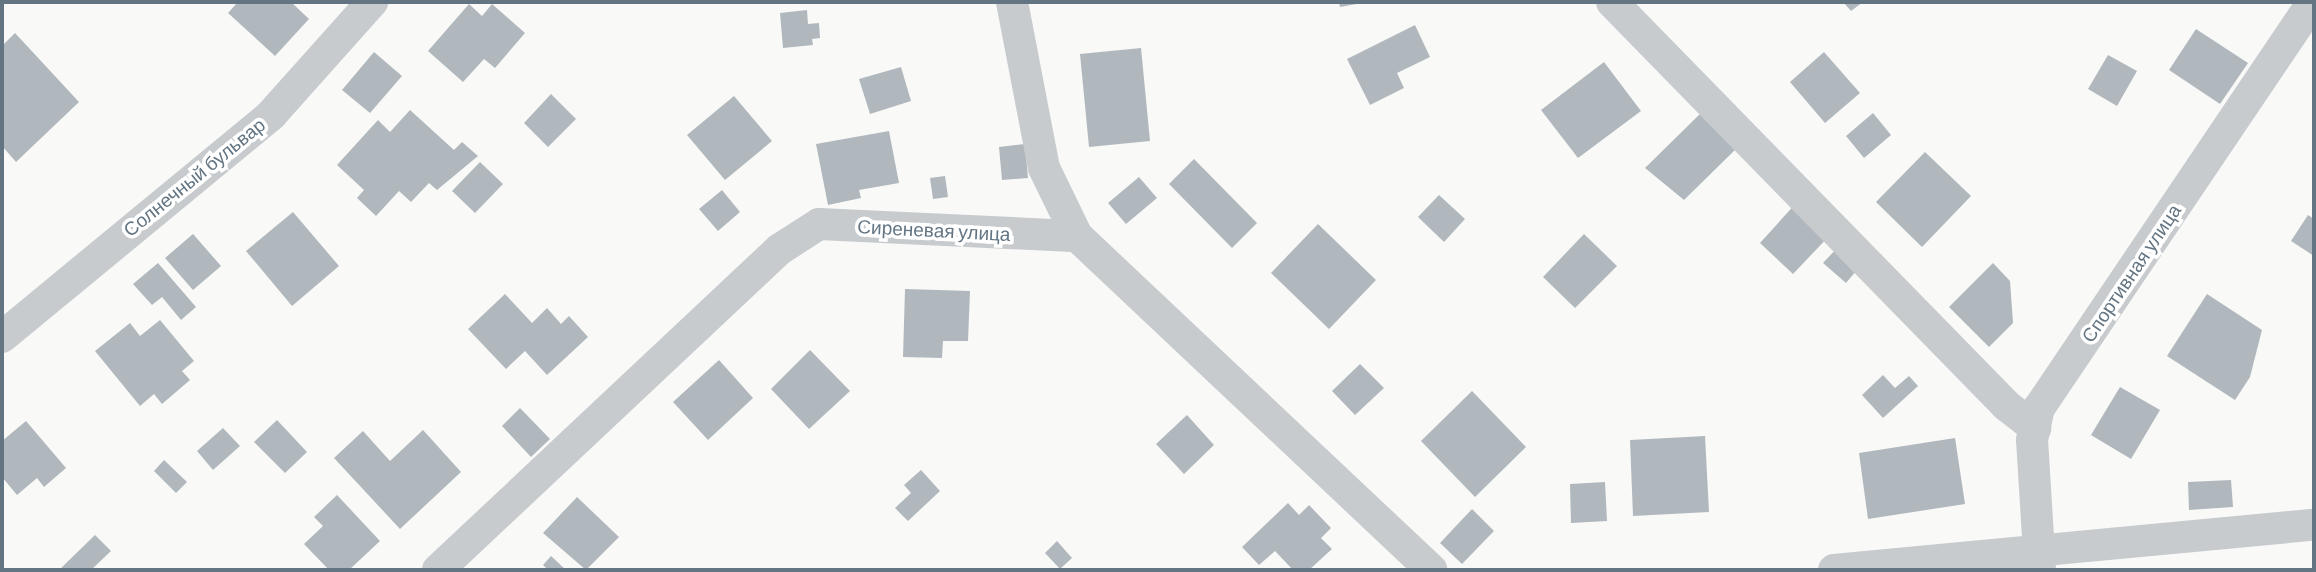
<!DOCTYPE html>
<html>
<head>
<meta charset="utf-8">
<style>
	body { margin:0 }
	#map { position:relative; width:2316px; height:572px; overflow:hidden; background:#f9f9f7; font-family:Barlow,sans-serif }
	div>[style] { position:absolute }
	.building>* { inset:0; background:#b0b8be }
	.street>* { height:32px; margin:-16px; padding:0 16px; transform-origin:16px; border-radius:16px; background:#c7cbce }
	span { translate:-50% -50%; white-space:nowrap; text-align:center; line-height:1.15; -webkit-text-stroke:7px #fff; paint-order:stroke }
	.street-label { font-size:19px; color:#637583 }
	.frame { position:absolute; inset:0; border:4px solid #637583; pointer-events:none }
</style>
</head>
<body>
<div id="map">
	<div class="building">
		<i style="clip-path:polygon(238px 2px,291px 2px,309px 19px,275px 56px,228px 13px)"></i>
		<i style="clip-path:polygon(1339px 2px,1362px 2px,1362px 3px,1340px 7px)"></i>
		<i style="clip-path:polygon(1843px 2px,1863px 2px,1851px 11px)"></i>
		<i style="clip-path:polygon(469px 4px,482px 16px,492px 4px,525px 33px,495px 68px,484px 59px,463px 82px,428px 51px)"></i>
		<i style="clip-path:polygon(807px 10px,808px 24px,819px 23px,820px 38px,812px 39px,813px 45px,783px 48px,780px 13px)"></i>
		<i style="clip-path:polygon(1415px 25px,1430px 57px,1397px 73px,1404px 88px,1370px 105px,1347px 59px)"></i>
		<i style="clip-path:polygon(2196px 29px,2248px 63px,2220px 104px,2169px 70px)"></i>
		<i style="clip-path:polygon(15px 33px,79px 102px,16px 162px,2px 146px,2px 46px)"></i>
		<i style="clip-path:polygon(1141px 48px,1150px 141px,1089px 147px,1080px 54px)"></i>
		<i style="clip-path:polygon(374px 52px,402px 76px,370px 113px,342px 90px)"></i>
		<i style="clip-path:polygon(1824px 52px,1860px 93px,1825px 123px,1790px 82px)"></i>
		<i style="clip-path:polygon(2108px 55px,2137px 71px,2117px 106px,2088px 89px)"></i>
		<i style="clip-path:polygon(1604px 62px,1641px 111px,1578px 158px,1541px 110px)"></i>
		<i style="clip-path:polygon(901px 67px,911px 101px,870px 114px,859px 79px)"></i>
		<i style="clip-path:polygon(551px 94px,576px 119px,548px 147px,524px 123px)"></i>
		<i style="clip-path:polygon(734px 96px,772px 141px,725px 180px,687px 135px)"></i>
		<i style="clip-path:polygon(410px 110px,454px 150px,462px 142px,478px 156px,437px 190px,429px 183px,411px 202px,399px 191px,376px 216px,357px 198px,364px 190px,337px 165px,378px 120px,390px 132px)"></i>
		<i style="clip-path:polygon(1703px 111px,1738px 147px,1684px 200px,1645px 168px)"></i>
		<i style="clip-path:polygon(1873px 113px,1891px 135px,1864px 158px,1846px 136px)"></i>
		<i style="clip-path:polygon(889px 131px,899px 183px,859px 190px,861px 198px,828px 205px,816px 144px)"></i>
		<i style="clip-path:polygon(1025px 144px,1028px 178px,1002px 180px,999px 147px)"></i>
		<i style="clip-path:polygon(1925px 152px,1971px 196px,1922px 247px,1876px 202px)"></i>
		<i style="clip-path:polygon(1194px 159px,1257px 223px,1232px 248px,1169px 184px)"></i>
		<i style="clip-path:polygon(480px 162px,503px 184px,475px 213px,452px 191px)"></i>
		<i style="clip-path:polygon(945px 176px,948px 197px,933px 199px,930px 178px)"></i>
		<i style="clip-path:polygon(1139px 177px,1157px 198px,1126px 224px,1108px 203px)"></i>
		<i style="clip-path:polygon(722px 190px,740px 212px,718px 231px,699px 209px)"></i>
		<i style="clip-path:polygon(1439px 195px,1465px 219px,1444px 242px,1418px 217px)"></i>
		<i style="clip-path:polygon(1798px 201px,1832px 233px,1793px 274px,1760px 243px)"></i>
		<i style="clip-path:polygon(293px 212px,339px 266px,292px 306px,246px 251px)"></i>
		<i style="clip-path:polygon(2308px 215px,2314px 219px,2314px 256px,2291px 241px)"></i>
		<i style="clip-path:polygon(1318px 224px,1376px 280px,1329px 329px,1271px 273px)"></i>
		<i style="clip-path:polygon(193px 234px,221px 266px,193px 290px,165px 258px)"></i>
		<i style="clip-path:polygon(1584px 234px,1617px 266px,1575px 308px,1543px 277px)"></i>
		<i style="clip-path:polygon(1839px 246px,1861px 265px,1846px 283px,1823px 263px)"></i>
		<i style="clip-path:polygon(158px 263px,196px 307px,181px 320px,162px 297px,152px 305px,133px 284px)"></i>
		<i style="clip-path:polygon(1993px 263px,2010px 281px,2013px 323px,1989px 347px,1949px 307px)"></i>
		<i style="clip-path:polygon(905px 289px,970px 291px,968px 341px,943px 341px,942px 358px,903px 357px)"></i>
		<i style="clip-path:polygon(505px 294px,532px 323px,547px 308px,561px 324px,569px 316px,588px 337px,547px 375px,525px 351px,506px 369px,468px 329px)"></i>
		<i style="clip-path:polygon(2207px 294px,2262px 330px,2250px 377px,2235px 400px,2167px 356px)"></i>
		<i style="clip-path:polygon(160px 320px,194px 361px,182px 371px,190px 380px,162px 404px,154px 394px,140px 406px,95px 351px,130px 323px,140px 336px)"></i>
		<i style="clip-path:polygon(810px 350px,850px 391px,809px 429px,771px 389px)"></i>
		<i style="clip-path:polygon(719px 360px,753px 398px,708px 440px,673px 402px)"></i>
		<i style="clip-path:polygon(1360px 364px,1384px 388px,1355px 415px,1332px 391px)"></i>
		<i style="clip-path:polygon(1883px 375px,1895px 388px,1909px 376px,1918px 386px,1883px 418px,1862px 395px)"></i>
		<i style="clip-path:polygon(2120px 387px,2160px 410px,2131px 459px,2091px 435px)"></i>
		<i style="clip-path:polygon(1472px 391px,1526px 447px,1475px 497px,1421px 441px)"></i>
		<i style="clip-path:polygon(520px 408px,550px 439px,531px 457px,502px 426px)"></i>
		<i style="clip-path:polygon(1187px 415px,1214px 445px,1184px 474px,1156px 444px)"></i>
		<i style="clip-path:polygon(277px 420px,307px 452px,285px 473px,254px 442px)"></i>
		<i style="clip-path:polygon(26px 421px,66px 468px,44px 487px,37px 478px,17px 495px,2px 477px,2px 441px)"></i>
		<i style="clip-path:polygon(223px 428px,240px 446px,213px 470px,197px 451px)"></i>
		<i style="clip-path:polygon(423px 430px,461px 472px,400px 529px,334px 458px,363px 431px,390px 461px)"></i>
		<i style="clip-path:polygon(1705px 436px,1709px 512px,1633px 516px,1630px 440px)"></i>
		<i style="clip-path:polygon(1955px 438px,1965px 504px,1868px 519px,1859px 453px)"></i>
		<i style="clip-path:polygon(164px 460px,187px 482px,176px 493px,154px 471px)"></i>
		<i style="clip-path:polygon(921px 470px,940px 491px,908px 521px,895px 508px,911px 493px,904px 485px)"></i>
		<i style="clip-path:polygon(2231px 480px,2233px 507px,2189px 510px,2188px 482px)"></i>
		<i style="clip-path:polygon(1605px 482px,1607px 521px,1571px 523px,1570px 484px)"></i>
		<i style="clip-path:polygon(337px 495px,380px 541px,349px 570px,329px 570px,304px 544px,323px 526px,314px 517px)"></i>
		<i style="clip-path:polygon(577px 497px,619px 537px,586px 570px,543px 533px)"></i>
		<i style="clip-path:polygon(1288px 503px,1299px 515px,1309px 505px,1331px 528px,1321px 538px,1332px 549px,1309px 570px,1293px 570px,1275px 551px,1259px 565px,1242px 547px)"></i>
		<i style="clip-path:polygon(1472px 509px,1494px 531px,1462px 564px,1440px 543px)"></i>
		<i style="clip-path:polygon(95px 535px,111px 551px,91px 570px,59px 570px)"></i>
		<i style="clip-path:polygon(1057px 541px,1072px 558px,1060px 569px,1045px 553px)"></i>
		<i style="clip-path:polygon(551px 556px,566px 570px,548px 570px,543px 565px)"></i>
	</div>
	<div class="street">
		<i style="left:1012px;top:2px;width:169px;rotate:79.1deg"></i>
		<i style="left:1044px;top:168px;width:76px;rotate:64.1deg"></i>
		<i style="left:1077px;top:236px;width:487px;rotate:43.3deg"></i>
		<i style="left:1612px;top:2px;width:565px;rotate:45.65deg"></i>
		<i style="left:2007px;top:406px;width:36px;rotate:38deg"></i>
		<i style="left:2px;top:337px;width:349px;rotate:-39.5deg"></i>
		<i style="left:271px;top:115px;width:152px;rotate:-48.2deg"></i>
		<i style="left:438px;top:570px;width:469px;rotate:-43.2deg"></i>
		<i style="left:780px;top:249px;width:46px;rotate:-32.7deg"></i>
		<i style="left:819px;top:224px;width:258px;rotate:2.7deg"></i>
		<i style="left:1834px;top:570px;width:482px;rotate:-5.4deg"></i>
		<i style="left:2040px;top:570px;width:130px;rotate:-93.5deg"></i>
		<i style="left:2032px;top:440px;width:33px;rotate:-78deg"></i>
		<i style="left:2039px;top:408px;width:490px;rotate:-56deg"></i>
	</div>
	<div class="street-label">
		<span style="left:194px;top:177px;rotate:-39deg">Солнечный бульвар</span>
		<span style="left:934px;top:230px;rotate:3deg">Сиреневая улица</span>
		<span style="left:2131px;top:273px;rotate:-56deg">Спортивная улица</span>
	</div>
	<div class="frame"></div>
</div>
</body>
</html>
